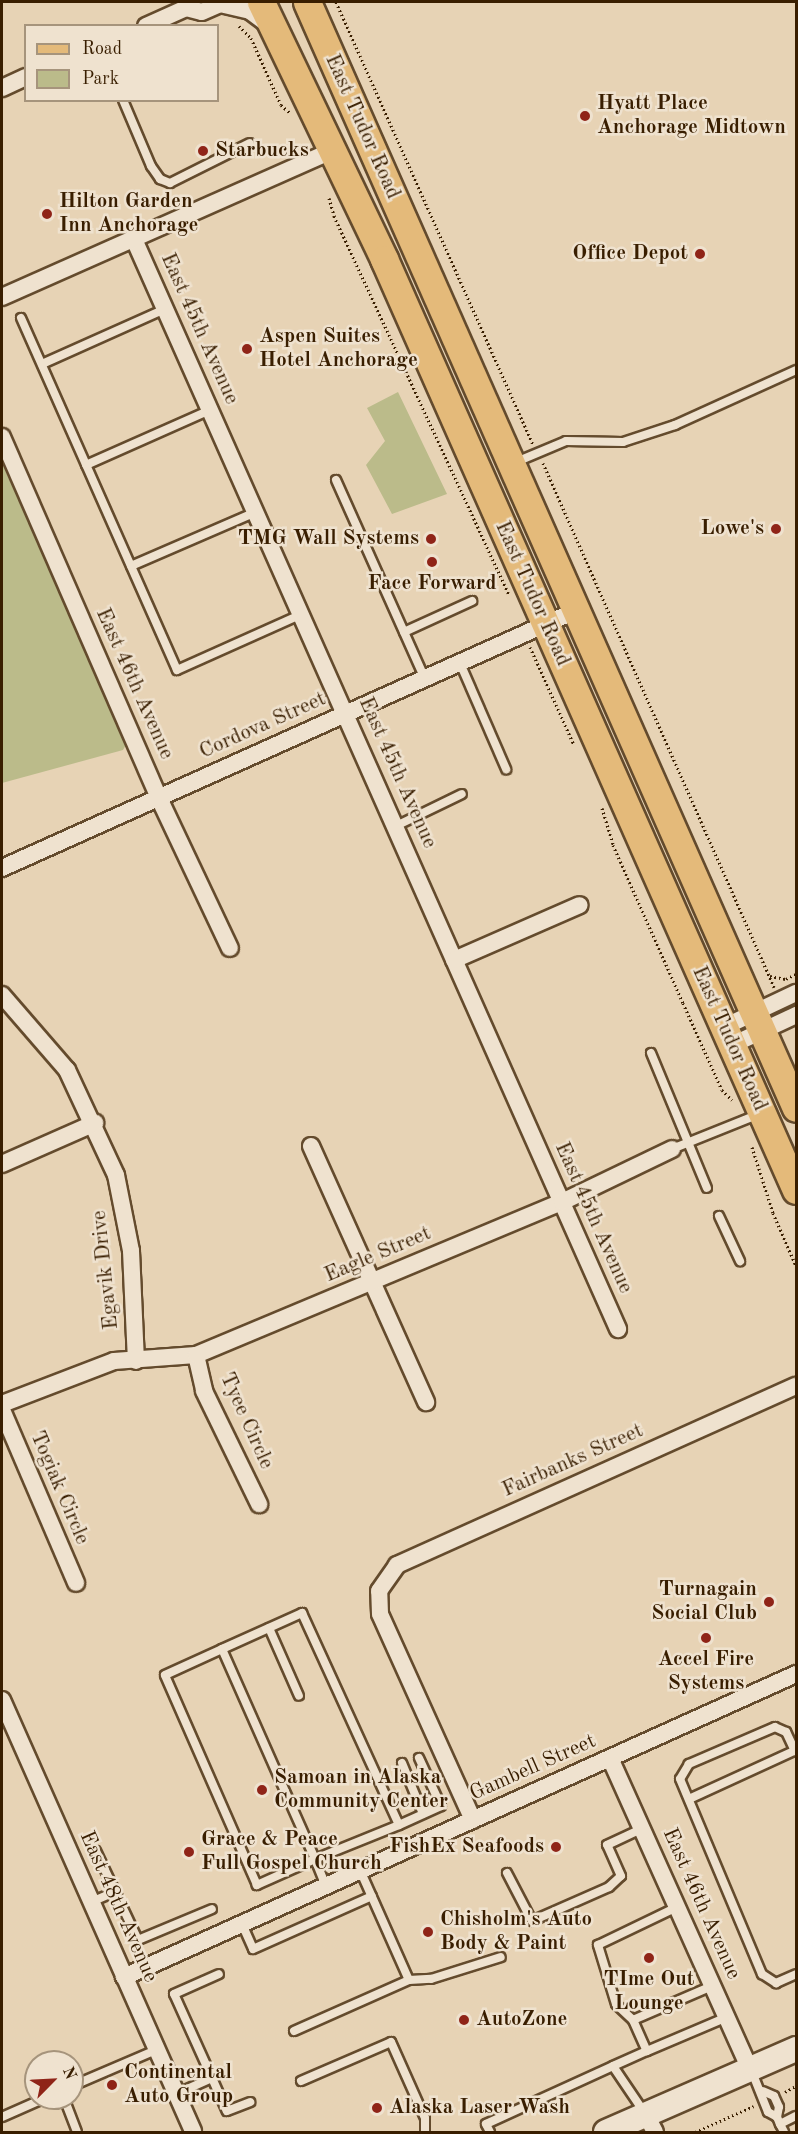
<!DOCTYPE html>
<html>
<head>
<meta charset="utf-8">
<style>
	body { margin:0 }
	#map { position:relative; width:798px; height:2134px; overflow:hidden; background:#e7d3b5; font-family:"Old Standard TT",serif }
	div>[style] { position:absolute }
	.green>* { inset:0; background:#bbbb8a }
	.path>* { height:3px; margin-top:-1.5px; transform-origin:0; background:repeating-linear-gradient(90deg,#391e00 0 1.5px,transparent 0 4.5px) }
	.roads { filter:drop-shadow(2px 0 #644b2d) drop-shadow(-2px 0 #644b2d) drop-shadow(0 2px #644b2d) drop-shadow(0 -2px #644b2d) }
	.lane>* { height:8px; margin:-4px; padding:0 4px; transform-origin:4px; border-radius:4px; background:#efe2cf }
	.street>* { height:16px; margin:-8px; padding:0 8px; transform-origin:8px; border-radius:8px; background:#efe2cf }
	.secondary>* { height:24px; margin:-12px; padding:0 12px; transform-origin:12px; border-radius:12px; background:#efe2cf }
	.primary>* { height:27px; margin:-13.5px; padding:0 13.5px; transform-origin:13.5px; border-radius:13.5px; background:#e4ba7a }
	.dots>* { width:16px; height:16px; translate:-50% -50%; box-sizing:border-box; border:3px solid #efe2cf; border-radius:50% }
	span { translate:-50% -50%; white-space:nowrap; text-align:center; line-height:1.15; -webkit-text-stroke:5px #efe2cf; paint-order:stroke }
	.poi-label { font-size:21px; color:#391e00; font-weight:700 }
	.left { translate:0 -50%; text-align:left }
	.right { translate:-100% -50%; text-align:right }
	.street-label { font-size:21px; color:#391e00 }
	.frame { position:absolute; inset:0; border:3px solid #391e00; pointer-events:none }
	.legend { position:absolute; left:24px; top:24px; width:195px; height:78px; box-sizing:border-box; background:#efe2cf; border:2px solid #a6947c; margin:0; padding:8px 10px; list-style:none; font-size:18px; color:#391e00 }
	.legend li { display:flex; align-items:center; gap:12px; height:30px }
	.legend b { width:30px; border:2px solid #a6947c }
	.north { position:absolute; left:24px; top:2050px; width:60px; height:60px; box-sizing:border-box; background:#efe2cf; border:2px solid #a6947c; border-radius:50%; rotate:66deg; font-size:16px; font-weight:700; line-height:24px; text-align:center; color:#391e00 }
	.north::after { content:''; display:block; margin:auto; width:21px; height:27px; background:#8f2418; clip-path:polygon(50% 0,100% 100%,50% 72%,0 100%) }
</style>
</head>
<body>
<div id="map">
	<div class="green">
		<i style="clip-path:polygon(398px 392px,447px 494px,392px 514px,366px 465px,385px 441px,367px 408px)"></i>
		<i style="clip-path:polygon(2px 463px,127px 743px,123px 750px,2px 783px)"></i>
	</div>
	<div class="path">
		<i style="left:336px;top:2px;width:484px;rotate:66deg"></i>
		<i style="left:239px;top:26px;width:17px;rotate:45deg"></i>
		<i style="left:251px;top:38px;width:73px;rotate:65.9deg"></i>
		<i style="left:281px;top:105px;width:11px;rotate:41deg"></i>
		<i style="left:329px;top:198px;width:19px;rotate:74deg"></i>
		<i style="left:334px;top:216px;width:417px;rotate:65.2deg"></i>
		<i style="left:543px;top:463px;width:573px;rotate:66.21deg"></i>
		<i style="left:530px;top:647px;width:107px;rotate:65.8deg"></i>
		<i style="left:602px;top:808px;width:39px;rotate:73deg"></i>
		<i style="left:613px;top:845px;width:173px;rotate:66.1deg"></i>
		<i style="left:683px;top:1003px;width:95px;rotate:65.9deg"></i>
		<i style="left:722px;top:1090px;width:14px;rotate:45deg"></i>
		<i style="left:770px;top:976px;width:16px;rotate:11deg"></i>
		<i style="left:786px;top:979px;width:11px;rotate:-27deg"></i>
		<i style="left:752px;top:1147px;width:69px;rotate:72.3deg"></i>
		<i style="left:773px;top:1213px;width:58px;rotate:66.5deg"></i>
		<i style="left:785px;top:2092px;width:13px;rotate:-29deg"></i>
		<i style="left:695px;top:2132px;width:64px;rotate:-23.8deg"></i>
	</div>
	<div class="roads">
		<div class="lane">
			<i style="left:123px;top:100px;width:72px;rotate:67deg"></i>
			<i style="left:151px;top:166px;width:16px;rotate:55deg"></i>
			<i style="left:160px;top:179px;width:11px;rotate:22deg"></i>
			<i style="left:170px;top:183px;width:89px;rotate:-26.6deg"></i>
			<i style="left:21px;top:318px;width:385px;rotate:66.1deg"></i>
			<i style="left:177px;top:670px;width:137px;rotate:-24.1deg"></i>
			<i style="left:42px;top:364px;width:135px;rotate:-24.1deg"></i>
			<i style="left:516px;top:462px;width:54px;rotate:-22.8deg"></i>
			<i style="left:566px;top:441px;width:57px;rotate:1deg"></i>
			<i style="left:623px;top:442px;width:55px;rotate:-18.1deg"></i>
			<i style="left:675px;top:425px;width:133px;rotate:-24.4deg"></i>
			<i style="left:86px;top:465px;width:136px;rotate:-23.9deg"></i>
			<i style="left:336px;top:480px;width:218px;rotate:65.9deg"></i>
			<i style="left:131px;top:566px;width:136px;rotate:-23.4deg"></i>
			<i style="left:404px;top:632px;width:75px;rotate:-24.5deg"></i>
			<i style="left:460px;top:663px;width:116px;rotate:66.5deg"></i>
			<i style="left:396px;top:826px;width:73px;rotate:-25.9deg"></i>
			<i style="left:651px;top:1053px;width:146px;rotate:67.5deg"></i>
			<i style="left:672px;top:1149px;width:94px;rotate:-21.9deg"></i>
			<i style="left:719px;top:1216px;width:50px;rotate:65deg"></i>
			<i style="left:269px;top:1628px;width:74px;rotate:66.2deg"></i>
			<i style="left:222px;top:1649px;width:88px;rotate:-24.2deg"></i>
			<i style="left:302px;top:1613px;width:233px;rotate:65.4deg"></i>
			<i style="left:399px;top:1825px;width:91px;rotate:158deg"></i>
			<i style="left:315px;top:1859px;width:64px;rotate:155.9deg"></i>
			<i style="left:257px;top:1885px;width:229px;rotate:-113.7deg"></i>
			<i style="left:165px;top:1675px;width:63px;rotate:-24.5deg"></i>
			<i style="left:222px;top:1649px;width:230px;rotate:66.1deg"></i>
			<i style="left:315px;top:1859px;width:29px;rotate:68deg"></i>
			<i style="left:795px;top:1751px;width:21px;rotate:-115deg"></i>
			<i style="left:786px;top:1732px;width:12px;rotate:-156deg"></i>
			<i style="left:775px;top:1727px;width:94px;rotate:156.7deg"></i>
			<i style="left:689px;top:1764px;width:17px;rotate:121deg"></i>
			<i style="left:680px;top:1779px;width:212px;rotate:67.2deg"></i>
			<i style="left:762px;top:1974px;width:17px;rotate:33deg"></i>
			<i style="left:776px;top:1983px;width:22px;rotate:-24deg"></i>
			<i style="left:402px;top:1763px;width:55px;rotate:67.6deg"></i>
			<i style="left:689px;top:1799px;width:118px;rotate:-24.6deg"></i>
			<i style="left:399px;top:1825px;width:46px;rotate:-24.3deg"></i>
			<i style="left:441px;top:1806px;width:53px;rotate:-114.6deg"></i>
			<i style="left:96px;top:1851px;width:98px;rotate:64.7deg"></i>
			<i style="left:138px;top:1940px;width:80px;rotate:-22.7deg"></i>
			<i style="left:360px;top:1870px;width:120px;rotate:66deg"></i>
			<i style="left:409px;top:1980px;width:22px;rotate:-3deg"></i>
			<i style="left:431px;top:1979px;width:73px;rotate:-17.4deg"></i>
			<i style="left:507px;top:1873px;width:54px;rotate:62.5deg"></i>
			<i style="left:532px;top:1921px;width:84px;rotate:-23.8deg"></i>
			<i style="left:609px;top:1887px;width:16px;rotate:-43deg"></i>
			<i style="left:621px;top:1876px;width:34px;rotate:-114deg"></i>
			<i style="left:607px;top:1845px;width:38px;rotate:-25deg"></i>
			<i style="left:91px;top:1902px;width:26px;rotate:-23deg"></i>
			<i style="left:242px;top:1924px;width:27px;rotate:66deg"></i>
			<i style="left:253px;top:1949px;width:130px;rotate:-24deg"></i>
			<i style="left:712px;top:1986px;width:86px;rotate:156.7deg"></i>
			<i style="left:633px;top:2020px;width:34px;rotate:66deg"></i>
			<i style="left:647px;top:2051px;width:87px;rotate:-23deg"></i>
			<i style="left:633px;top:2020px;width:23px;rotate:-137deg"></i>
			<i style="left:616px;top:2004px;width:62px;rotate:-107deg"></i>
			<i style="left:598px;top:1945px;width:88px;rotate:-25.7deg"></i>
			<i style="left:294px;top:2031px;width:126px;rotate:-23.9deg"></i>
			<i style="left:752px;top:2072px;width:43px;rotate:68.2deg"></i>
			<i style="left:768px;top:2112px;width:10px;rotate:29deg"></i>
			<i style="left:777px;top:2117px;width:10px;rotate:-79deg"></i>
			<i style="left:779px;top:2107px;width:12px;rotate:-114deg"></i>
			<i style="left:774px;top:2096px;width:12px;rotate:-156deg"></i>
			<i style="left:212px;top:2078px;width:92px;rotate:-114.3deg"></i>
			<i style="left:174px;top:1994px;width:49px;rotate:-24deg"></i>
			<i style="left:301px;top:2081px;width:98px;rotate:-23.4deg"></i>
			<i style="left:391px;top:2042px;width:83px;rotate:65.9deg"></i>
			<i style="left:425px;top:2118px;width:14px;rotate:90deg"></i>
			<i style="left:72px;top:2086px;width:91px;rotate:-23.2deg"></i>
			<i style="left:176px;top:2094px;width:39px;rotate:-24deg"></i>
			<i style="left:212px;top:2078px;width:36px;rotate:66deg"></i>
			<i style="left:227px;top:2111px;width:25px;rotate:-21deg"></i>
			<i style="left:64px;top:2098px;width:36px;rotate:69deg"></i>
			<i style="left:644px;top:2112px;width:55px;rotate:-124deg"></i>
			<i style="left:613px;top:2066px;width:37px;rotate:-24deg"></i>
			<i style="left:2px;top:2117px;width:47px;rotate:-23.8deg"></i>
			<i style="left:777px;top:2117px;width:8px;rotate:67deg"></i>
			<i style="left:780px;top:2124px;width:18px;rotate:-27deg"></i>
			<i style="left:780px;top:2124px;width:9px;rotate:63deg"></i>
			<i style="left:490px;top:2132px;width:9px;rotate:-117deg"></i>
			<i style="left:486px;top:2124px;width:140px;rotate:-24.5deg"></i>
		</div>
		<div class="street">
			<i style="left:186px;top:8px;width:16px;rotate:14deg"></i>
			<i style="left:202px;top:12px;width:20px;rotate:-24deg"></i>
			<i style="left:220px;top:4px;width:31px;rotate:13deg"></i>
			<i style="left:250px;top:11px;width:21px;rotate:37deg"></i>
			<i style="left:146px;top:26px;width:44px;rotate:-24.2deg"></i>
			<i style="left:2px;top:88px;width:26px;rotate:-25deg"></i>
			<i style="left:133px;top:237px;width:1195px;rotate:66.05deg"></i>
			<i style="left:2px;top:297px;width:360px;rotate:-23.9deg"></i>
			<i style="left:2px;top:437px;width:391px;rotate:66.5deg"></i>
			<i style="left:158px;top:796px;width:168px;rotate:64.7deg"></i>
			<i style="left:2px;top:868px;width:628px;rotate:-24.16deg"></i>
			<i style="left:454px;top:960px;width:137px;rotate:-23.6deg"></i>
			<i style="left:2px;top:995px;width:99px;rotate:49.1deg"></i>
			<i style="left:67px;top:1070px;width:116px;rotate:65deg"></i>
			<i style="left:116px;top:1175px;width:77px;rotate:78.8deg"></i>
			<i style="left:131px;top:1251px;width:110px;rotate:87.4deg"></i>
			<i style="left:724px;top:1027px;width:80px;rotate:-25.3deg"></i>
			<i style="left:732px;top:1045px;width:71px;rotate:-25.1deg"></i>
			<i style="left:311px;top:1146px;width:281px;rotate:65.8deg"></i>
			<i style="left:2px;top:1164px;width:102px;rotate:-23.8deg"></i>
			<i style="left:196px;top:1355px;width:37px;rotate:77deg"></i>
			<i style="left:204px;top:1391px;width:126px;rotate:64deg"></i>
			<i style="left:2px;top:1404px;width:120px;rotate:-21deg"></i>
			<i style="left:114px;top:1361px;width:82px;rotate:-4.2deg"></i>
			<i style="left:196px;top:1355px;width:397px;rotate:-22.7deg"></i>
			<i style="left:562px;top:1202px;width:122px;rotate:-25.7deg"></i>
			<i style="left:2px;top:1410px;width:188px;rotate:66.8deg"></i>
			<i style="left:2px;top:1700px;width:472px;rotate:66.1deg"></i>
			<i style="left:610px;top:1758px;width:341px;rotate:65.8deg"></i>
			<i style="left:473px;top:1820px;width:226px;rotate:-114.3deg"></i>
			<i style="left:380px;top:1614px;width:23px;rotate:-92deg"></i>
			<i style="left:379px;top:1591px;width:32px;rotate:-55deg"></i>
			<i style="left:397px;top:1565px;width:437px;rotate:-24.2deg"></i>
			<i style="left:124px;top:1977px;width:737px;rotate:-24.27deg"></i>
			<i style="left:646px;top:2115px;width:19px;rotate:62deg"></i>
		</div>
		<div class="secondary">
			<i style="left:606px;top:2132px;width:207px;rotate:-23.6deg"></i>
		</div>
		<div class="primary">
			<i style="left:261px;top:2px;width:285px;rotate:64.4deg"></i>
			<i style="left:384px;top:259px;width:1018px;rotate:66.13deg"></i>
			<i style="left:307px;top:2px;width:1209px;rotate:66.15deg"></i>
		</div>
	</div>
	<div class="dots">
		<i style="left:585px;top:116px;background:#8f2418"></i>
		<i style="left:203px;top:151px;background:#8f2418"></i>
		<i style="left:47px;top:214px;background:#8f2418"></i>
		<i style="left:700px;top:254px;background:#8f2418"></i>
		<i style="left:247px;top:349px;background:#8f2418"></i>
		<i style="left:776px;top:529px;background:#8f2418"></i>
		<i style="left:431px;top:539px;background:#8f2418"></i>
		<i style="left:432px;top:562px;background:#8f2418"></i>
		<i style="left:769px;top:1602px;background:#8f2418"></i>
		<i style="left:706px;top:1638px;background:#8f2418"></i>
		<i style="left:262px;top:1790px;background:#8f2418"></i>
		<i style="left:556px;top:1847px;background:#8f2418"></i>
		<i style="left:189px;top:1852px;background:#8f2418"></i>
		<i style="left:428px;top:1932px;background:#8f2418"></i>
		<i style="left:649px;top:1958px;background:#8f2418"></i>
		<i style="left:464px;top:2020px;background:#8f2418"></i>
		<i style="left:112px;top:2085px;background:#8f2418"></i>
		<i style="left:377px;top:2108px;background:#8f2418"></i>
	</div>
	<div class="poi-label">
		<span class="left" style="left:597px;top:116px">Hyatt Place<br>Anchorage Midtown</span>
		<span class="left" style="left:215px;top:151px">Starbucks</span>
		<span class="left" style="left:59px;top:214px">Hilton Garden<br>Inn Anchorage</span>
		<span class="right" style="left:688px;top:254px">Office Depot</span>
		<span class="left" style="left:259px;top:349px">Aspen Suites<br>Hotel Anchorage</span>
		<span class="right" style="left:764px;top:529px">Lowe's</span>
		<span class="right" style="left:419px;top:539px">TMG Wall Systems</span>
		<span style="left:432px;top:584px">Face Forward</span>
		<span class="right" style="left:757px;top:1602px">Turnagain<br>Social Club</span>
		<span style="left:706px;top:1672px">Accel Fire<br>Systems</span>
		<span class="left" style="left:274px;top:1790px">Samoan in Alaska<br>Community Center</span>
		<span class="left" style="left:201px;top:1852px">Grace &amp; Peace<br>Full Gospel Church</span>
		<span class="right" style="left:544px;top:1847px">FishEx Seafoods</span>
		<span class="left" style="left:440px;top:1932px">Chisholm's Auto<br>Body &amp; Paint</span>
		<span style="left:649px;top:1992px">TIme Out<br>Lounge</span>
		<span class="left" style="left:476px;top:2020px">AutoZone</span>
		<span class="left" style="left:124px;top:2085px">Continental<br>Auto Group</span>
		<span class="left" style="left:389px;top:2108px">Alaska Laser Wash</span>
	</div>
	<div class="street-label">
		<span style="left:362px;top:127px;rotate:66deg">East Tudor Road</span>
		<span style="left:199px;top:329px;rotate:66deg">East 45th Avenue</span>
		<span style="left:532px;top:594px;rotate:66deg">East Tudor Road</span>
		<span style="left:134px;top:684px;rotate:66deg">East 46th Avenue</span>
		<span style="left:263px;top:726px;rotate:-24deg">Cordova Street</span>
		<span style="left:397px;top:773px;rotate:66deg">East 45th Avenue</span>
		<span style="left:729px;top:1039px;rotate:66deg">East Tudor Road</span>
		<span style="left:593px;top:1218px;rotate:66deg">East 45th Avenue</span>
		<span style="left:378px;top:1255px;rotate:-23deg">Eagle Street</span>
		<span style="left:106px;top:1270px;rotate:-96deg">Egavik Drive</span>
		<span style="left:246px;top:1421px;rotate:66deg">Tyee Circle</span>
		<span style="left:573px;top:1461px;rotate:-24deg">Fairbanks Street</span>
		<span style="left:59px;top:1488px;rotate:67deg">Togiak Circle</span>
		<span style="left:533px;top:1768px;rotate:-24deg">Gambell Street</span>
		<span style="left:701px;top:1904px;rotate:66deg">East 46th Avenue</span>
		<span style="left:118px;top:1907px;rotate:66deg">East 48th Avenue</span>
	</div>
	<div class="frame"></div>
	<ul class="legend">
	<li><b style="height:8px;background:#e4ba7a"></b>Road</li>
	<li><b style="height:16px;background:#bbbb8a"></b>Park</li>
	</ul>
	<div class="north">N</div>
</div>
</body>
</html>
